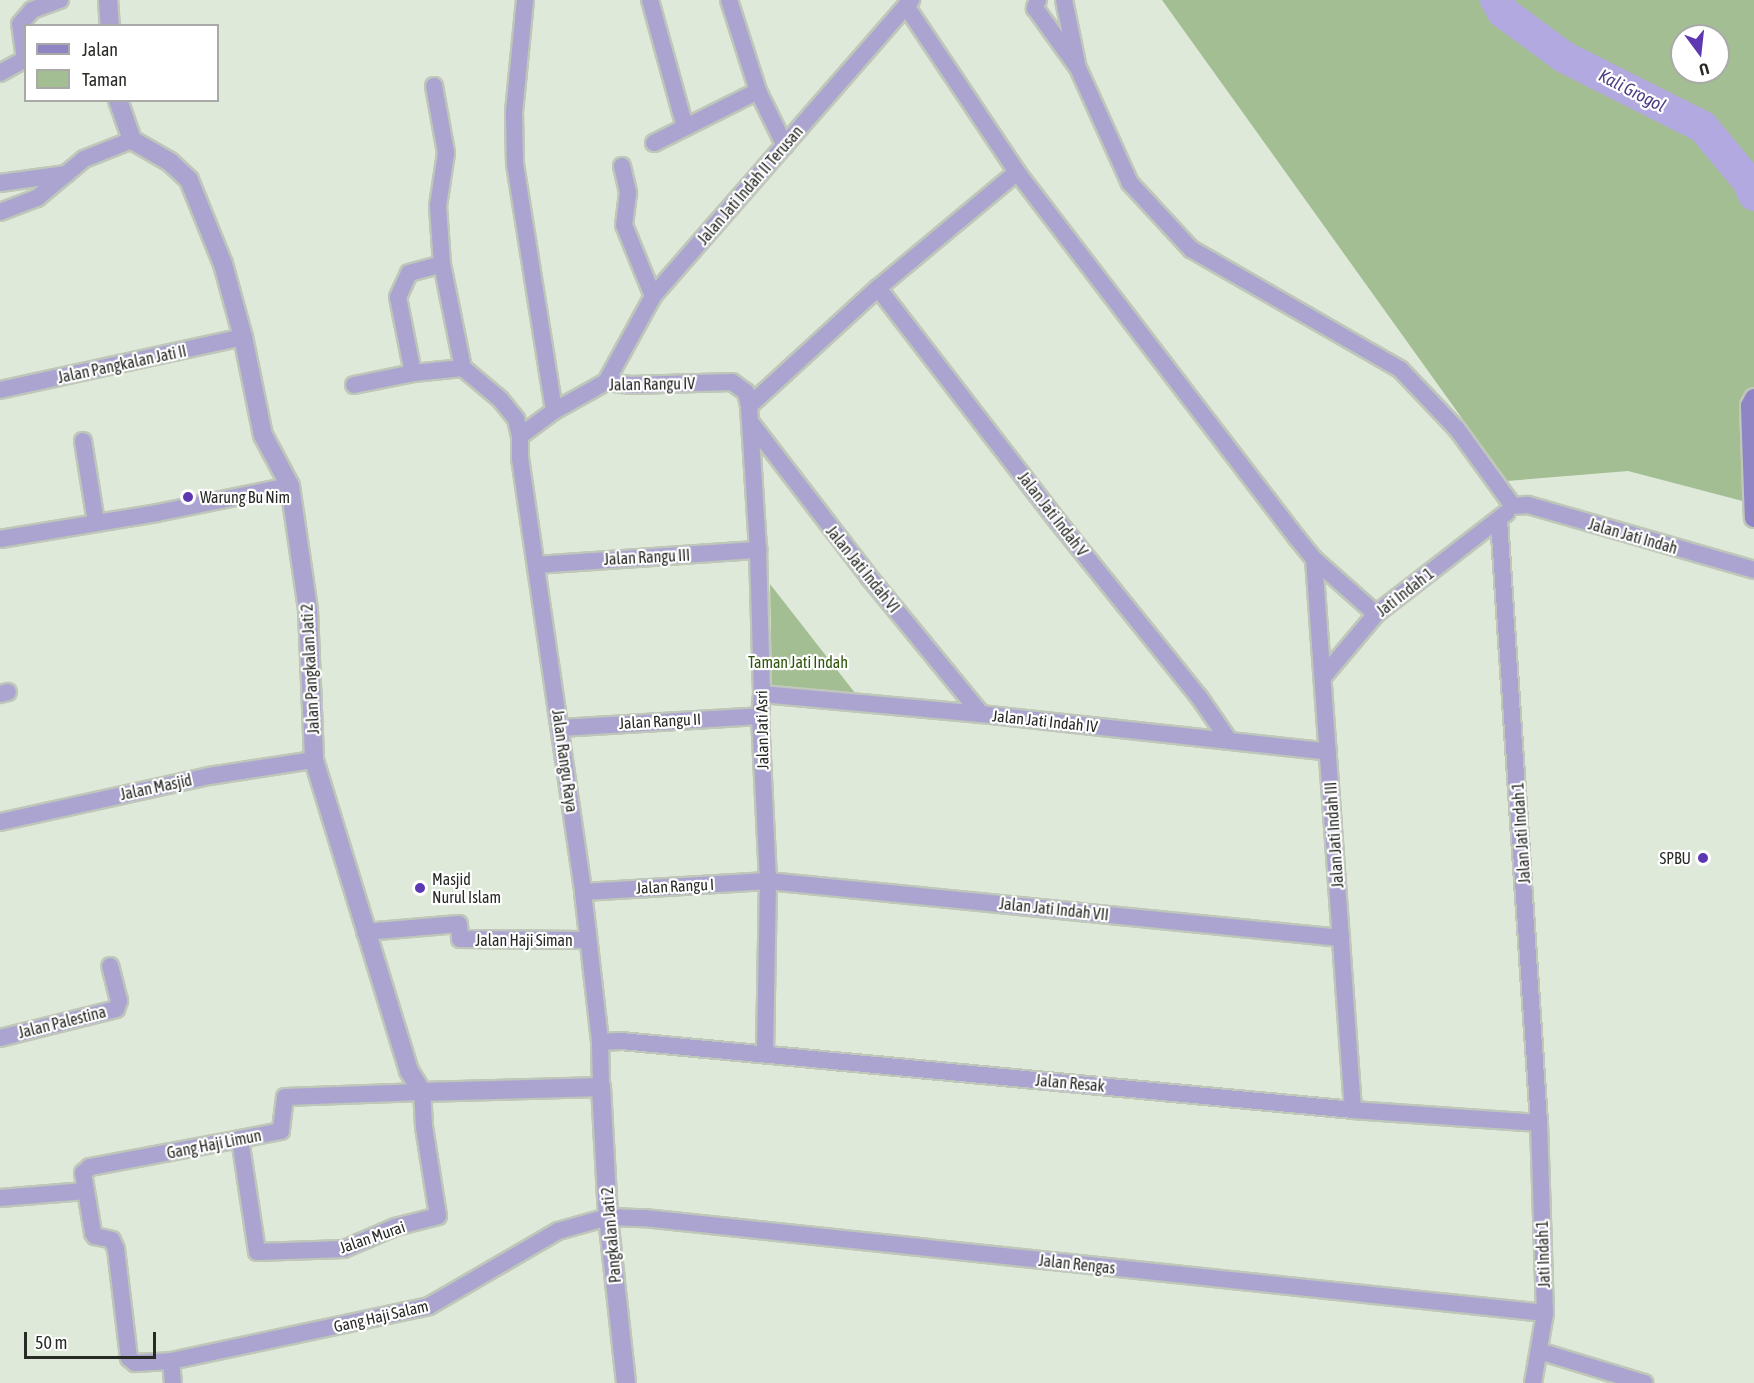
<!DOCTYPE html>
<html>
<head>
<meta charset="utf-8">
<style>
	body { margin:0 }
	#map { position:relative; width:1754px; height:1383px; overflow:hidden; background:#dfe9d9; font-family:"Asap Condensed",sans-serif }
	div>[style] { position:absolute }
	.green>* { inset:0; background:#a3be93 }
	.river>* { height:32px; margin:-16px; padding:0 16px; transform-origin:16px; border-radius:16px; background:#b2a9e1 }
	.roads { filter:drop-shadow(2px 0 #bec7b9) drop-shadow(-2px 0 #bec7b9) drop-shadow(0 2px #bec7b9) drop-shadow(0 -2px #bec7b9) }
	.minor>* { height:16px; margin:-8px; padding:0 8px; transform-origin:8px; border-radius:8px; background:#aba4d0 }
	.tertiary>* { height:18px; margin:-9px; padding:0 9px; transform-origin:9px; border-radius:9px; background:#aba4d0 }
	.secondary>* { height:18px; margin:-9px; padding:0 9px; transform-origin:9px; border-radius:9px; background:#8f84c4 }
	.dots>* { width:16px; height:16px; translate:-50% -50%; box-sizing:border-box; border:3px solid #fff; border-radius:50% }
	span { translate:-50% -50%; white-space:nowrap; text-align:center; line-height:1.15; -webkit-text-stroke:4.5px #fff; paint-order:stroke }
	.street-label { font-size:16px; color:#272a25 }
	.poi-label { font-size:16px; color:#272a25 }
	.left { translate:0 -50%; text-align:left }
	.right { translate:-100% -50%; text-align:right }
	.park-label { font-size:16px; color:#2e5509 }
	.water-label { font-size:18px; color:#4e3e82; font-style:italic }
	.legend { position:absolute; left:24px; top:24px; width:195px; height:78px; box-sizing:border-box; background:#fff; border:2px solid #a9aaa8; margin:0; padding:8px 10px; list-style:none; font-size:18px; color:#272a25 }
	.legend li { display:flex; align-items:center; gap:12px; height:30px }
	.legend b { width:30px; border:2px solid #a9aaa8 }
	.north { position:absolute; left:1670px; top:24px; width:60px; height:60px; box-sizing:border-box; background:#fff; border:2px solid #a9aaa8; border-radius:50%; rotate:165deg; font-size:16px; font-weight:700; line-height:24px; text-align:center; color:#272a25 }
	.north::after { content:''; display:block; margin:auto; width:21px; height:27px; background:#5d38b0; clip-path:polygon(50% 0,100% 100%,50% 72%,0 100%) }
	.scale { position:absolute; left:24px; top:1332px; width:132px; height:27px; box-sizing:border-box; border:3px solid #272a25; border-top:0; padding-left:8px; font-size:18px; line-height:21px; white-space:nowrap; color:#272a25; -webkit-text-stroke:4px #fff; paint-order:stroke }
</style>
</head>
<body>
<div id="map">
	<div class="green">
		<i style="clip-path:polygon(evenodd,1162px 0,1754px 0,1754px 504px,1628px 471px,1507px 481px,1162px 0,1682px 36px,1718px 36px,1718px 72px,1682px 72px,1682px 36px)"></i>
		<i style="clip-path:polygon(770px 584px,855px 693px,772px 686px)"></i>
	</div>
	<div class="river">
		<i style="left:1496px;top:0;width:14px;rotate:60deg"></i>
		<i style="left:1503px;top:12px;width:76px;rotate:36.4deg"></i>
		<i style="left:1564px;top:57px;width:156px;rotate:26.7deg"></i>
		<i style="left:1703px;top:127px;width:70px;rotate:50.2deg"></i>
		<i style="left:1748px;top:181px;width:15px;rotate:67deg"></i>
	</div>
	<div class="roads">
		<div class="minor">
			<i style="left:525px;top:0;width:114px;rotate:95.6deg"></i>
			<i style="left:514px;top:113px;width:51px;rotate:88.9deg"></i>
			<i style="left:515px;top:164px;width:250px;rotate:81deg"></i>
			<i style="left:650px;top:0;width:132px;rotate:74.6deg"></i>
			<i style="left:729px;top:0;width:96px;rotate:72.3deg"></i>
			<i style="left:758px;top:91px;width:61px;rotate:63.9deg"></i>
			<i style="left:1038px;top:0;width:9px;rotate:111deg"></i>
			<i style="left:1035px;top:8px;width:74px;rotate:54.4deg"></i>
			<i style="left:1078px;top:68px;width:126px;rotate:65.7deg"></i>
			<i style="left:1130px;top:183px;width:90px;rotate:47.3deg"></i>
			<i style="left:1191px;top:249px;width:241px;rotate:29.9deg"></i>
			<i style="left:1400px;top:369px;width:83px;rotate:46.5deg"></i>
			<i style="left:1457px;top:429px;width:95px;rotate:54deg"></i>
			<i style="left:1064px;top:0;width:65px;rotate:78.5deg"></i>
			<i style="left:906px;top:6px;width:200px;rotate:56.2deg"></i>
			<i style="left:1017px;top:172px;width:461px;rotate:52.6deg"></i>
			<i style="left:1297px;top:538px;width:27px;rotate:51deg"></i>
			<i style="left:1314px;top:559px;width:83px;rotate:41.6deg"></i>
			<i style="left:0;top:73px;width:29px;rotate:-29deg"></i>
			<i style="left:25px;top:59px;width:35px;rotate:-98deg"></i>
			<i style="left:20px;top:24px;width:18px;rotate:-49deg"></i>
			<i style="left:32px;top:10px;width:30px;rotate:-20deg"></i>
			<i style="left:434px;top:86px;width:68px;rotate:79.8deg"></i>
			<i style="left:446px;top:153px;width:54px;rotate:98.6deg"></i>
			<i style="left:438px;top:206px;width:58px;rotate:86.1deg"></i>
			<i style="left:442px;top:264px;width:106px;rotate:78.6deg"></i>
			<i style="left:463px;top:368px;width:48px;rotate:40deg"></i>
			<i style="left:500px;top:399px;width:26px;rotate:51deg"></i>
			<i style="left:516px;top:419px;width:17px;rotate:77deg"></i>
			<i style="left:520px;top:436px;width:22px;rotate:90deg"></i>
			<i style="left:520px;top:458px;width:439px;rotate:81.7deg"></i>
			<i style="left:583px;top:892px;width:151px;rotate:83.5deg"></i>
			<i style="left:600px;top:1042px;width:45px;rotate:88.7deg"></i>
			<i style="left:654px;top:143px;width:116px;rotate:-26.6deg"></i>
			<i style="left:622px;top:166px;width:28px;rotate:77deg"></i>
			<i style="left:628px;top:193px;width:32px;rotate:97deg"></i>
			<i style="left:624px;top:225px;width:77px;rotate:67.8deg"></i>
			<i style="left:0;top:183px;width:67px;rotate:-7.8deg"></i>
			<i style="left:0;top:212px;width:40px;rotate:-21deg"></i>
			<i style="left:37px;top:198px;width:61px;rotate:-39.7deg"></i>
			<i style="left:84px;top:159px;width:52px;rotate:-21.6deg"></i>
			<i style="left:878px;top:288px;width:297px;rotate:52.4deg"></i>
			<i style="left:1059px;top:523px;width:223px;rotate:51.2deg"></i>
			<i style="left:1199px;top:697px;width:51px;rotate:55.4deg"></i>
			<i style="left:413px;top:373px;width:77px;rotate:-101.2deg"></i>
			<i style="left:398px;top:297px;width:26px;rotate:-65deg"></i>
			<i style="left:409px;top:273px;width:34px;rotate:-15deg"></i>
			<i style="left:606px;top:382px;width:98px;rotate:-61.3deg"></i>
			<i style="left:653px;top:296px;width:393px;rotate:-48.9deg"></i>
			<i style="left:354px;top:385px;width:60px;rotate:-11.5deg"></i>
			<i style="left:413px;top:373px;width:50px;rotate:-5.7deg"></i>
			<i style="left:0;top:390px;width:249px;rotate:-12.3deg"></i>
			<i style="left:749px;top:406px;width:175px;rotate:-42.5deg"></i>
			<i style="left:878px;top:288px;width:181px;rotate:-39.8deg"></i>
			<i style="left:751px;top:423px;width:194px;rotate:52.5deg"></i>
			<i style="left:869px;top:577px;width:177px;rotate:50.7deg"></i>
			<i style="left:520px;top:436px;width:42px;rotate:-36.3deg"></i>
			<i style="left:554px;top:411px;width:60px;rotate:-29.1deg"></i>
			<i style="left:606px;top:382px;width:25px;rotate:7deg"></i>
			<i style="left:631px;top:385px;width:101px;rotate:-1.7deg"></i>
			<i style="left:732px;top:382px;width:17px;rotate:36deg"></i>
			<i style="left:746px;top:392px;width:14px;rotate:78deg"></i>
			<i style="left:749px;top:406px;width:144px;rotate:86.4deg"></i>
			<i style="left:758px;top:550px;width:144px;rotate:88.4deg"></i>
			<i style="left:762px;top:694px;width:22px;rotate:95deg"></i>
			<i style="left:760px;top:716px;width:165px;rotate:87.2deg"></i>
			<i style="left:768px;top:881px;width:173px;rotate:91deg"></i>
			<i style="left:83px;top:441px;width:82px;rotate:80.9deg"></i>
			<i style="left:1513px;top:506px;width:15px;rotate:-4deg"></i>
			<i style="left:1528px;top:505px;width:235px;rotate:16deg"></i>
			<i style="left:1499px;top:520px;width:604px;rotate:86.2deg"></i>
			<i style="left:1539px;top:1123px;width:190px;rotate:88.2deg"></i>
			<i style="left:1545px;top:1313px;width:71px;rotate:99.7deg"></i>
			<i style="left:0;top:539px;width:159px;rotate:-9.4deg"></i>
			<i style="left:157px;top:513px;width:136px;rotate:-11.5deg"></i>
			<i style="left:1314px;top:559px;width:552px;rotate:85.95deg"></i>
			<i style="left:536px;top:565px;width:223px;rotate:-3.9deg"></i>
			<i style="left:1323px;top:677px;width:82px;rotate:-49.9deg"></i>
			<i style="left:1376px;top:614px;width:165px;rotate:-37.8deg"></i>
			<i style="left:0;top:694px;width:8px;rotate:-14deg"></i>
			<i style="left:762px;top:694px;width:220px;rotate:5.2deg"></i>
			<i style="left:981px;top:714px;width:349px;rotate:6.2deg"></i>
			<i style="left:560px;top:728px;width:200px;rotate:-3.4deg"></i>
			<i style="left:0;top:822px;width:214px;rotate:-12.4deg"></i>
			<i style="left:209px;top:776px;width:106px;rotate:-8.7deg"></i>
			<i style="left:583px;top:892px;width:185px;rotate:-3.4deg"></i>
			<i style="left:768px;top:881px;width:576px;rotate:5.68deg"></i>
			<i style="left:365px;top:932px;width:94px;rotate:-4.9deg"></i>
			<i style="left:459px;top:924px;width:15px;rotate:86deg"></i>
			<i style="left:460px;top:939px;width:128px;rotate:0.4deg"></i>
			<i style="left:0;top:1038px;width:120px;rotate:-14deg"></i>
			<i style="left:116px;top:1009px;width:9px;rotate:-69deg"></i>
			<i style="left:119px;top:1001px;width:36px;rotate:-104deg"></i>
			<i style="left:600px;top:1042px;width:21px;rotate:-3deg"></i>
			<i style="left:621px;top:1041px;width:735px;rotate:5.38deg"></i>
			<i style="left:1353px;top:1110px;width:186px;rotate:4deg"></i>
			<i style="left:240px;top:1139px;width:114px;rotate:81.4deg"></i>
			<i style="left:257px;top:1252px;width:87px;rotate:-2deg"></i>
			<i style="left:344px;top:1249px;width:56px;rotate:-23.3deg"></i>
			<i style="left:395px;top:1227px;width:44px;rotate:-14.3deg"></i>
			<i style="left:438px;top:1216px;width:90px;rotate:-98.9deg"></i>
			<i style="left:424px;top:1127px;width:35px;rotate:-93deg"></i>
			<i style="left:422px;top:1092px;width:137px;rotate:177.9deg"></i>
			<i style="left:285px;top:1097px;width:34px;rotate:97deg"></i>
			<i style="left:281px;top:1131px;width:42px;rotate:169deg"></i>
			<i style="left:240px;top:1139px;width:153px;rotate:169.4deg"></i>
			<i style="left:90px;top:1167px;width:9px;rotate:139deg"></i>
			<i style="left:83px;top:1173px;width:61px;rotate:80.5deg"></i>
			<i style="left:93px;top:1233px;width:4px;rotate:56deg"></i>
			<i style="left:95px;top:1236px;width:17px;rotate:13deg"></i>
			<i style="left:112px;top:1240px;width:10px;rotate:66deg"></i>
			<i style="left:116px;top:1249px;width:110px;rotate:83.2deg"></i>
			<i style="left:129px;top:1358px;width:8px;rotate:40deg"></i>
			<i style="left:135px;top:1363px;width:36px;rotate:-3deg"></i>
			<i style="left:171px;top:1361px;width:264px;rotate:-12deg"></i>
			<i style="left:429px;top:1306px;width:149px;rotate:-30.2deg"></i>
			<i style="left:558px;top:1231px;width:52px;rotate:-15.6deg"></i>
			<i style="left:608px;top:1217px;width:36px;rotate:2deg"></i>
			<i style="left:644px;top:1218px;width:906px;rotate:6.02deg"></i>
			<i style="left:0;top:1198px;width:85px;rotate:-4.7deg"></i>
			<i style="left:1539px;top:1351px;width:110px;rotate:16.9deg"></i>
			<i style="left:171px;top:1361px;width:22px;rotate:85deg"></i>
		</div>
		<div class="tertiary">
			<i style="left:108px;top:0;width:26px;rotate:86deg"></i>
			<i style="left:118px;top:100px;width:42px;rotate:70.7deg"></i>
			<i style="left:132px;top:140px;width:44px;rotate:30.1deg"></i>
			<i style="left:170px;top:162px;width:26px;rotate:43deg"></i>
			<i style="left:189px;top:180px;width:91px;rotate:68deg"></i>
			<i style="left:223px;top:264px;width:76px;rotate:74.7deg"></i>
			<i style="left:243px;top:337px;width:100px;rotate:78.5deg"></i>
			<i style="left:263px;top:435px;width:58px;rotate:62.1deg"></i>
			<i style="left:290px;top:486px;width:124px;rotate:81.7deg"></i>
			<i style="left:308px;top:609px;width:151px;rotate:87.7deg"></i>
			<i style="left:314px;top:760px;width:325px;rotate:73deg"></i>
			<i style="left:409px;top:1071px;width:25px;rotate:58deg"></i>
			<i style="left:422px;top:1092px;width:179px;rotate:-1.6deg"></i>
			<i style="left:601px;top:1087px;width:130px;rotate:86.9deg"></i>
			<i style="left:608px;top:1217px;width:167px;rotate:83.8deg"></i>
		</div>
		<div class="secondary">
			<i style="left:1754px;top:398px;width:9px;rotate:117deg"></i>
			<i style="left:1750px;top:406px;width:112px;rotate:88deg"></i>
		</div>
	</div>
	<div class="dots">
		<i style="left:188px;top:497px;background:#5d38b0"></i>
		<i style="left:1703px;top:858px;background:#5d38b0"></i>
		<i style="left:420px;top:888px;background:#5d38b0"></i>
	</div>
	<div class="street-label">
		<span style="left:750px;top:185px;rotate:-49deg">Jalan Jati Indah II Terusan</span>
		<span style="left:122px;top:364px;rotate:-12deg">Jalan Pangkalan Jati II</span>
		<span style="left:652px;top:384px;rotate:-1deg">Jalan Rangu IV</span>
		<span style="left:1053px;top:514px;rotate:52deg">Jalan Jati Indah V</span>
		<span style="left:1633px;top:536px;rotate:16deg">Jalan Jati Indah</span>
		<span style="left:647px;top:557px;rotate:-3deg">Jalan Rangu III</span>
		<span style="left:863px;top:569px;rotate:51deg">Jalan Jati Indah VI</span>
		<span style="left:1405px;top:592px;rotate:-38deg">Jati Indah 1</span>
		<span style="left:310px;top:669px;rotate:-93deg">Jalan Pangkalan Jati 2</span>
		<span style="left:660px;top:721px;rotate:-3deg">Jalan Rangu II</span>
		<span style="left:1045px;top:721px;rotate:6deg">Jalan Jati Indah IV</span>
		<span style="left:762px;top:730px;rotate:-91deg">Jalan Jati Asri</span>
		<span style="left:565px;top:761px;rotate:82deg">Jalan Rangu Raya</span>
		<span style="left:156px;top:787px;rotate:-12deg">Jalan Masjid</span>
		<span style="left:1521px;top:833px;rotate:-94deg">Jalan Jati Indah 1</span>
		<span style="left:1334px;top:835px;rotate:-94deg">Jalan Jati Indah III</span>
		<span style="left:675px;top:886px;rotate:-3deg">Jalan Rangu I</span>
		<span style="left:1054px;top:909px;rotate:6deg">Jalan Jati Indah VII</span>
		<span style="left:524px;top:940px">Jalan Haji Siman</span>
		<span style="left:62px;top:1022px;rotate:-14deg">Jalan Palestina</span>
		<span style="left:1070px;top:1083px;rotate:5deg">Jalan Resak</span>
		<span style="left:214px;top:1144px;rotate:-11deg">Gang Haji Limun</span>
		<span style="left:611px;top:1235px;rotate:-95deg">Pangkalan Jati 2</span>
		<span style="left:372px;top:1237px;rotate:-19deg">Jalan Murai</span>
		<span style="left:1543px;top:1254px;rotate:-92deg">Jati Indah 1</span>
		<span style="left:1077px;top:1264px;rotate:6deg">Jalan Rengas</span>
		<span style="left:381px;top:1316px;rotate:-13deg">Gang Haji Salam</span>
	</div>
	<div class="poi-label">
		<span class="left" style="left:200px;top:497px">Warung Bu Nim</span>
		<span class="right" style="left:1691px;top:858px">SPBU</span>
		<span class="left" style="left:432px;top:888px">Masjid<br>Nurul Islam</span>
	</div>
	<div class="park-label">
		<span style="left:798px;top:662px">Taman Jati Indah</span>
	</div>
	<div class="water-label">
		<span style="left:1632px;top:91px;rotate:27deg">Kali Grogol</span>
	</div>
	<ul class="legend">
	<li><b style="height:8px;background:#8f84c4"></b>Jalan</li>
	<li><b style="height:16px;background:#a3be93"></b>Taman</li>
	</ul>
	<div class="north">U</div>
	<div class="scale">50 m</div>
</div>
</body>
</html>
